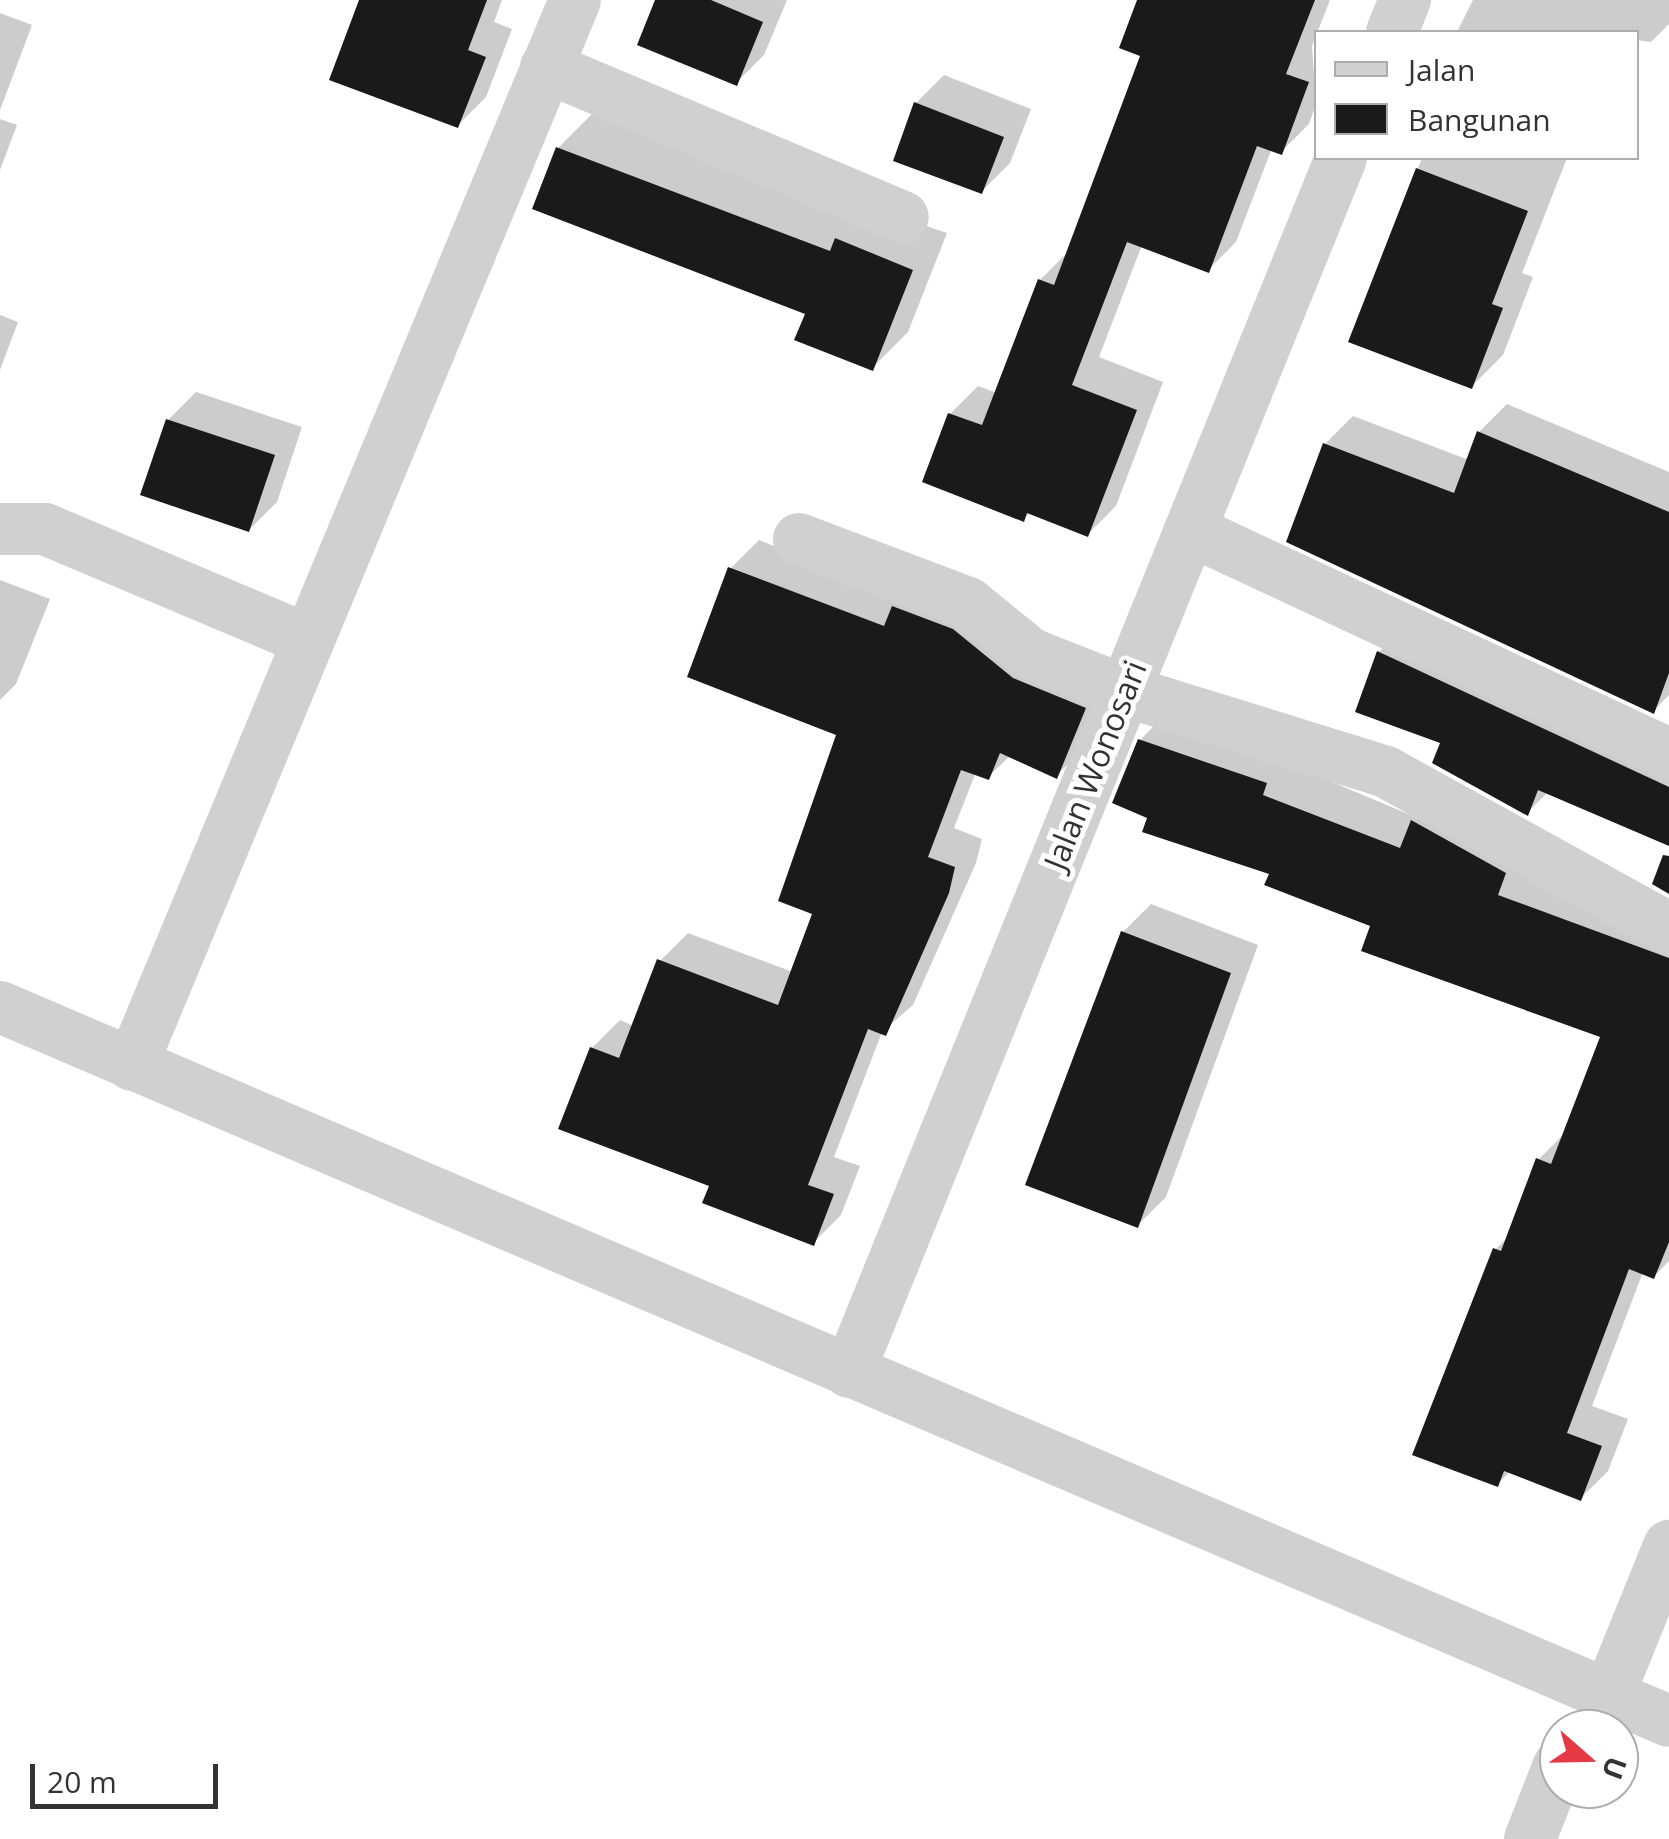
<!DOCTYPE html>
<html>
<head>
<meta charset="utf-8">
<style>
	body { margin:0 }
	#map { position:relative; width:1669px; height:1839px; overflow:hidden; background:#fff; font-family:"Open Sans",sans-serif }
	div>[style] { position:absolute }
	.shadow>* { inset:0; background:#0003 }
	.building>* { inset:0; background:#1a1a1a }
	.minor>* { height:52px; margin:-26px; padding:0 26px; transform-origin:26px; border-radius:26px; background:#d0d0d0 }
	span { translate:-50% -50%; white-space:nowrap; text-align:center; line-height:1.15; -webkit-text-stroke:10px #fff; paint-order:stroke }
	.street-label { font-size:32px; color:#333 }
	.legend { position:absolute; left:1314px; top:30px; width:325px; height:130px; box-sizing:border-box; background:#fff; border:2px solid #adadad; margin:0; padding:12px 18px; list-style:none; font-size:30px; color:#333 }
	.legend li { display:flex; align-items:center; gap:20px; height:50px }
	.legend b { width:50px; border:2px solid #adadad }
	.north { position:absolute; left:1539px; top:1709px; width:100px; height:100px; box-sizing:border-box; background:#fff; border:2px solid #adadad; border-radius:50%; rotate:110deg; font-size:28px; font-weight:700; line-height:40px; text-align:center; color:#333 }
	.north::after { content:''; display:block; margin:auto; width:35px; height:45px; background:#e63946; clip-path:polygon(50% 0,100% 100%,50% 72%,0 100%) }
	.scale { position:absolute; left:30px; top:1764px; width:188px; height:45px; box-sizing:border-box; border:5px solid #333; border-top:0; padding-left:12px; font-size:30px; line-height:35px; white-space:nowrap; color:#333; -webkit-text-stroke:8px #fff; paint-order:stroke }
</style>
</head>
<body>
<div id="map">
	<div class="shadow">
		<i style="clip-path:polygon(369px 0,502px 0,494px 22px,512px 29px,486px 97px,458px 125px)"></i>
		<i style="clip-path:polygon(658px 0,787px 0,764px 55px,736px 83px)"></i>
		<i style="clip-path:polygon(1140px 0,1330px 0,1312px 46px,1316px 104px,1309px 124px,1281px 152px,1272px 148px,1236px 242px,1208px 270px,1142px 245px,1099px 357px,1163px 382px,1116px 506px,1088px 534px,1030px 512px,1024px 519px,950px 414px,978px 386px,997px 393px,1040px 280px,1068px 252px,1143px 54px)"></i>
		<i style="clip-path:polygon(1473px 0,1669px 0,1669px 24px,1651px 42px,1636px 40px,1636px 32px,1457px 32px)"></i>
		<i style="clip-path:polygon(0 13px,32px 25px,0 110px)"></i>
		<i style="clip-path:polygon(944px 75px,1031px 109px,1010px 163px,982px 191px,916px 103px)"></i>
		<i style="clip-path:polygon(594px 112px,947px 233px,908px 332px,872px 368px,808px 313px,558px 148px)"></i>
		<i style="clip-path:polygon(0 119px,17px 125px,0 170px)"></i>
		<i style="clip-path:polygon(1422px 158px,1567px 158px,1522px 273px,1533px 277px,1503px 355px,1472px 386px,1351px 341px)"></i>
		<i style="clip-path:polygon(0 315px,18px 322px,0 370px)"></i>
		<i style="clip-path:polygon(196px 392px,302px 427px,277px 502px,249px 530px,168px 420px)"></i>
		<i style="clip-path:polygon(1507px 404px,1669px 472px,1669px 695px,1653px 711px,1325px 444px,1353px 416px,1469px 460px,1479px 432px)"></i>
		<i style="clip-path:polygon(759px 540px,1112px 680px,1084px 748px,1056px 776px,1010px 756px,988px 777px,976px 772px,954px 828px,982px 839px,976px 863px,913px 1005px,882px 1032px,834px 1157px,860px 1166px,841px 1215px,813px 1243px,592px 1048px,620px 1020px,634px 1026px,660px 961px,688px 933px,793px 972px,815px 913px,839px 734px,731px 568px)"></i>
		<i style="clip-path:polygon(0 580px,50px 599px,16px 684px,0 700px)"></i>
		<i style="clip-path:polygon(1407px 624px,1669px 745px,1669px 844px,1548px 792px,1527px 813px,1443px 741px,1358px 710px,1379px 652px)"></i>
		<i style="clip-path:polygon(1167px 713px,1669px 923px,1669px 1261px,1654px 1276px,1643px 1272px,1592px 1406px,1628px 1419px,1608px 1471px,1581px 1498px,1511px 1471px,1497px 1484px,1495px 1250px,1509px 1236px,1538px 1160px,1566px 1132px,1603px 1035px,1150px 817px,1140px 740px)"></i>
		<i style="clip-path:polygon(1151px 904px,1258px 945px,1166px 1197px,1138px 1225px,1123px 932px)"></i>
	</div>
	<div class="building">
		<i style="clip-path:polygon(359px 0,487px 0,468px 50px,486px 57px,458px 128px,329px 80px)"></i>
		<i style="clip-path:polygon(655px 0,711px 0,763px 22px,737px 86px,637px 45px)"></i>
		<i style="clip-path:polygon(1137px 0,1315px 0,1286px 74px,1309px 82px,1282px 155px,1257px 146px,1209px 273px,1127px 242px,1072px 385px,1137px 410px,1088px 537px,1027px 513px,1024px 522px,922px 482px,948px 413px,982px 425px,1038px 279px,1054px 285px,1140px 56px,1119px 48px)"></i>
		<i style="clip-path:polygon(914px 102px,1004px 137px,982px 194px,893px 161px)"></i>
		<i style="clip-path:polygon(556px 147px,830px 251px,835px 238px,913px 270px,873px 371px,794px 340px,805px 314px,532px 209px)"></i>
		<i style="clip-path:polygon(1416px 168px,1528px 211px,1492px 304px,1503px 308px,1472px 389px,1348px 342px)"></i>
		<i style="clip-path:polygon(166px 419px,275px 455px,249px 532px,140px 495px)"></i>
		<i style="clip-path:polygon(1477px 431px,1669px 512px,1669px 673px,1654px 714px,1286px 542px,1323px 443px,1454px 493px)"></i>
		<i style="clip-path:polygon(728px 567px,884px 626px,892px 606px,953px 629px,1013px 678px,1086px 708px,1057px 779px,1000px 753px,989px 780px,961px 770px,928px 857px,955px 867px,949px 893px,886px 1036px,868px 1029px,808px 1185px,834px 1194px,814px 1246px,702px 1203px,709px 1186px,558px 1129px,590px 1047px,619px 1058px,657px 959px,778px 1005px,812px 914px,778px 901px,836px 735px,687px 677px)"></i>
		<i style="clip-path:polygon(1377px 651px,1669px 787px,1669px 846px,1538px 790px,1528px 816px,1432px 763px,1440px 743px,1355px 712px)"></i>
		<i style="clip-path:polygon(1138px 739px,1267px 783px,1263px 795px,1400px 848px,1411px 820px,1506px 873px,1498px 895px,1669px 958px,1669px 1242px,1654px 1279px,1629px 1269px,1567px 1433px,1602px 1446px,1581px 1501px,1504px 1471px,1498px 1487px,1412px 1455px,1493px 1248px,1501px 1251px,1536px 1158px,1551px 1164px,1600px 1037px,1361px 951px,1370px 926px,1264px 885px,1269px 874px,1142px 832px,1147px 818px,1112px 803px)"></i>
		<i style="clip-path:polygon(1663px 855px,1669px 856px,1669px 894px,1652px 884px)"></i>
		<i style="clip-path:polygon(1121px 931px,1231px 973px,1138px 1228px,1025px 1185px)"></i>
	</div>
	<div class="minor">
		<i style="left:1392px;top:32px;width:35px;rotate:-68deg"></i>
		<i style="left:546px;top:67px;width:387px;rotate:22.8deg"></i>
		<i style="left:0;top:529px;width:45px"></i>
		<i style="left:45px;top:529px;width:285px;rotate:22.9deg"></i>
		<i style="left:1190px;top:530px;width:529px;rotate:25.06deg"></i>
		<i style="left:799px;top:539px;width:181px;rotate:20.7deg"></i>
		<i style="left:968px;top:603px;width:81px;rotate:39deg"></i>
		<i style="left:1031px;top:654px;width:101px;rotate:21.5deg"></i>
		<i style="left:1125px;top:691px;width:273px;rotate:17.2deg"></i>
		<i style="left:1386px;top:772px;width:323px;rotate:28.9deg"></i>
		<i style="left:0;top:1007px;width:1815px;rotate:23.16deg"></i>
		<i style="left:132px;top:1065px;width:1153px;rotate:-67.41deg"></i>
		<i style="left:849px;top:1372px;width:1310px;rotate:-67.94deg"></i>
		<i style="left:1608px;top:1697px;width:163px;rotate:-68deg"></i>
		<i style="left:1530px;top:1839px;width:79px;rotate:-68.6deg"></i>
	</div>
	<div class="street-label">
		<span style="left:1095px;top:765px;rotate:-68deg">Jalan Wonosari</span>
	</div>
	<ul class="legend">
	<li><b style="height:12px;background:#d0d0d0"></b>Jalan</li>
	<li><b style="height:28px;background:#1a1a1a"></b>Bangunan</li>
	</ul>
	<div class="north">U</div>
	<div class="scale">20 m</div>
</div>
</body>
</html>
